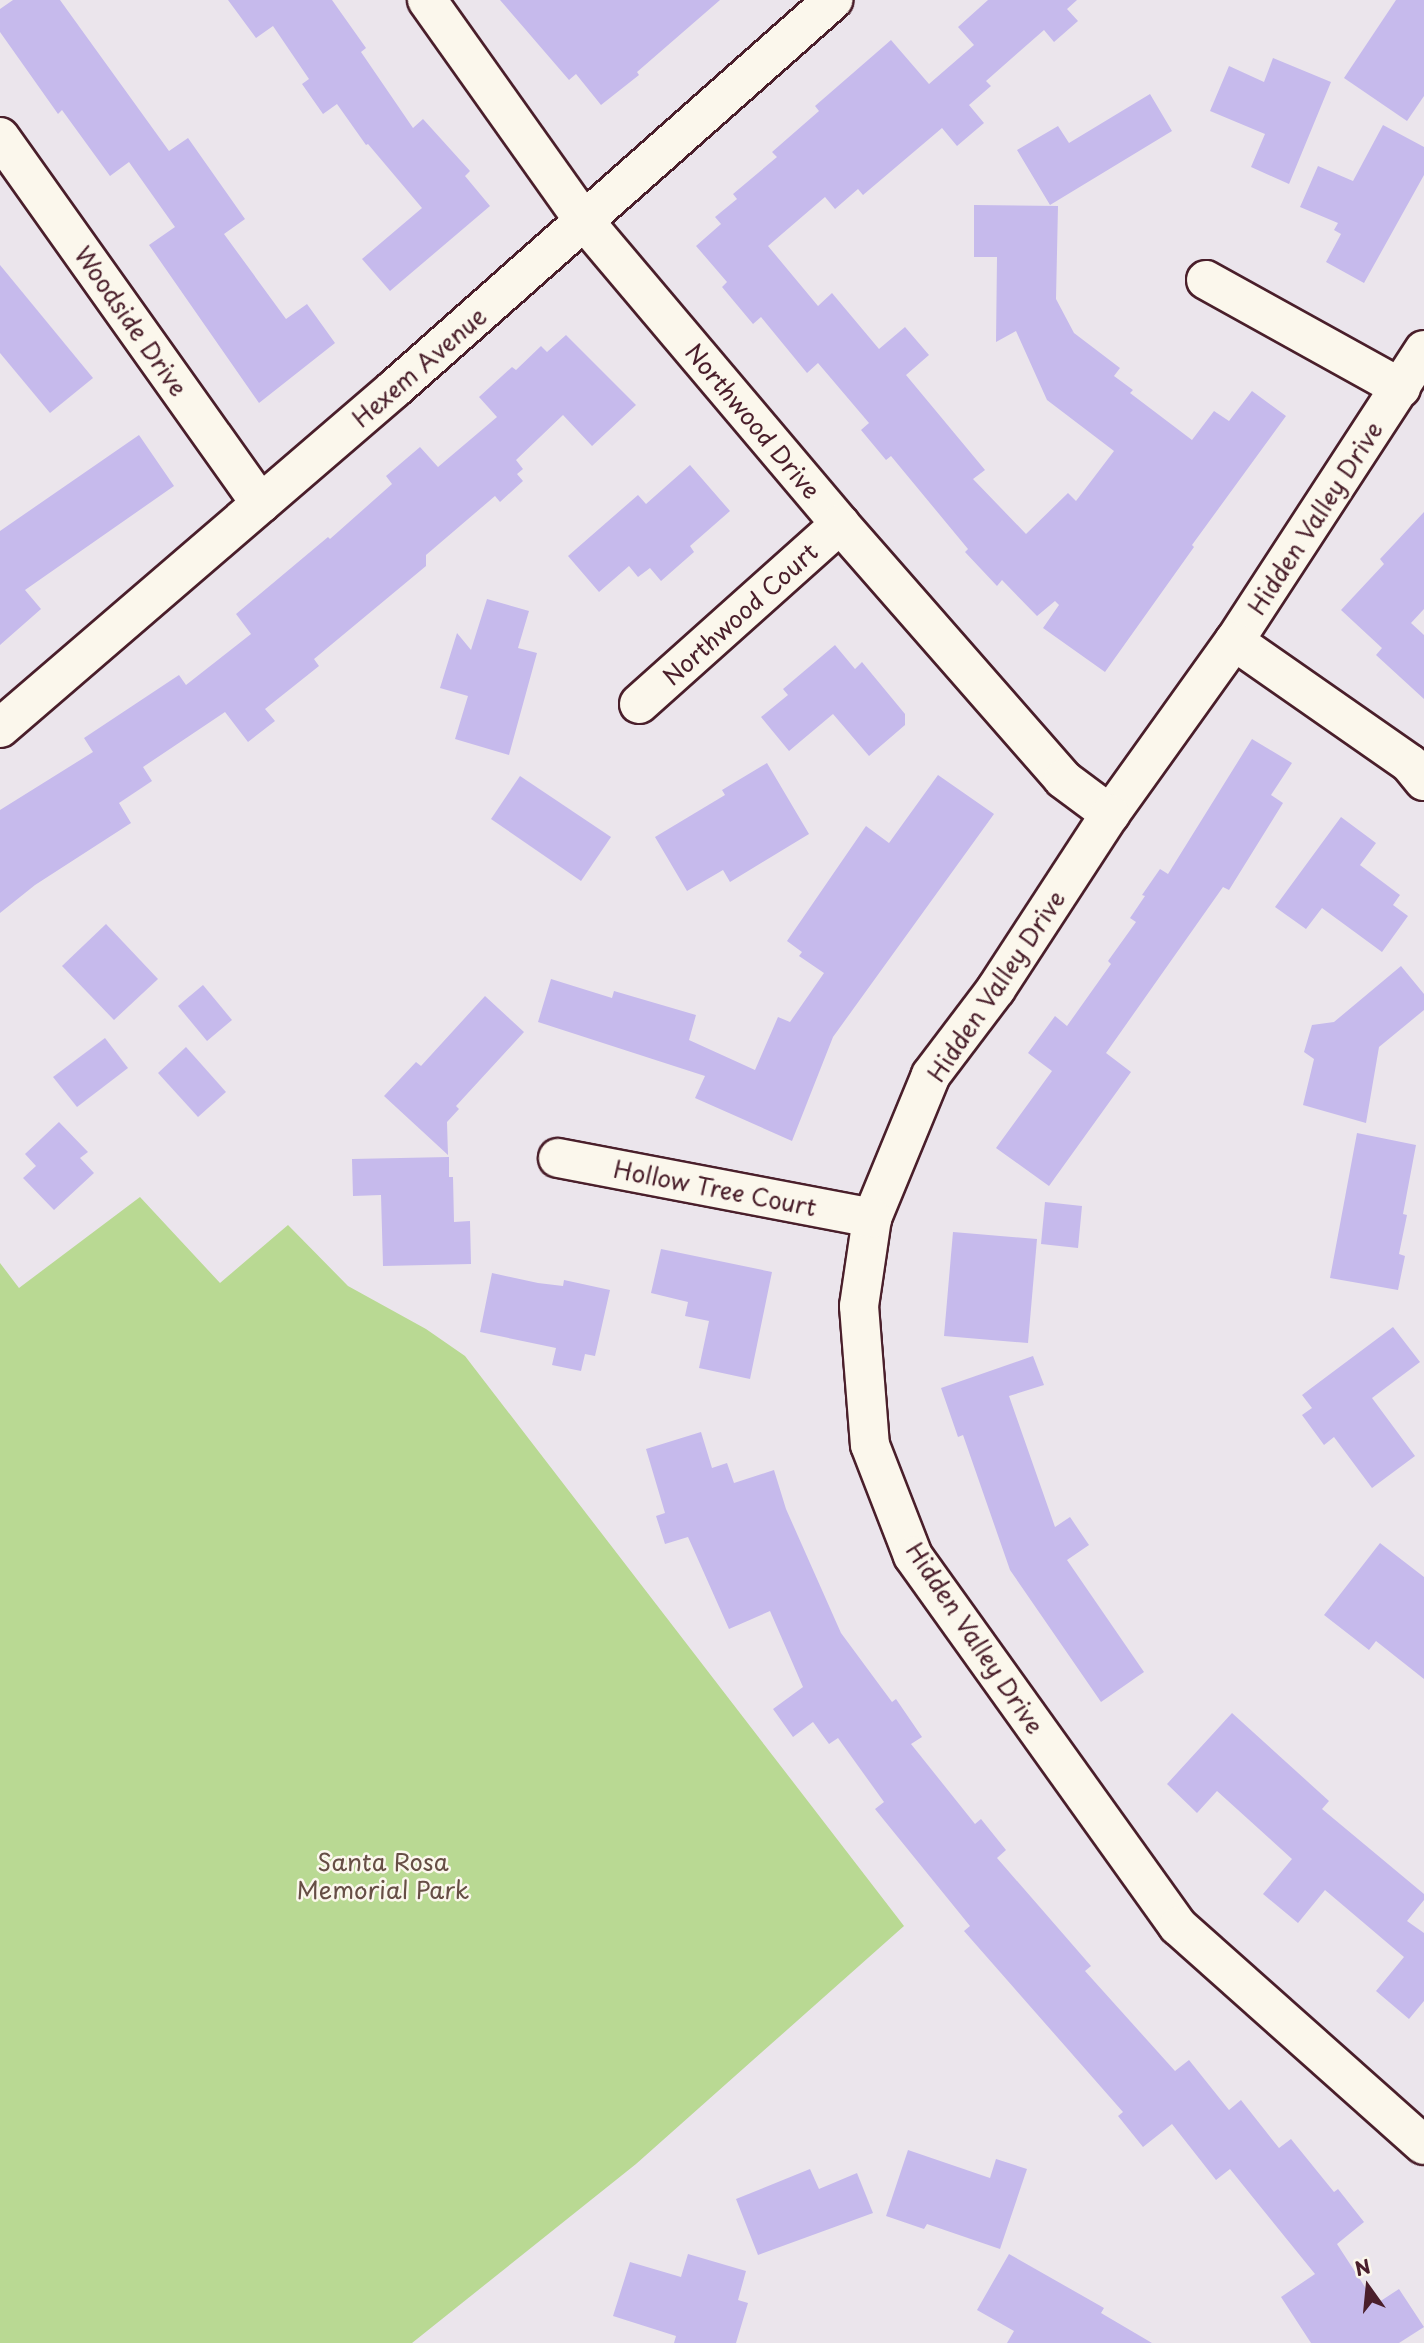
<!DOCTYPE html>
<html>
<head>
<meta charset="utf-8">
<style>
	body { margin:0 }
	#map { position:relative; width:1424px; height:2343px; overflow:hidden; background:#ebe5ec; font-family:"Playpen Sans",sans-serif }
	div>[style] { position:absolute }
	.green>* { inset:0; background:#b9d993 }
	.building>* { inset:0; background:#c6baec }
	.roads { filter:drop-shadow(2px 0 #4a1f2b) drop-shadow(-2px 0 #4a1f2b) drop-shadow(0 2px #4a1f2b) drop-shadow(0 -2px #4a1f2b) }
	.street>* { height:38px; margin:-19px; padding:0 19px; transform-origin:19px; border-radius:19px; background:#fbf7ec }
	span { translate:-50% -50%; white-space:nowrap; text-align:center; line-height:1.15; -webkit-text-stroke:5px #fbf7ec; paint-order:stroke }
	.street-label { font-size:24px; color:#4a1f2b }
	.park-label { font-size:24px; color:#664e45 }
	.north { position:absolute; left:1333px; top:2252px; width:70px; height:70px; -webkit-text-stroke:5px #fbf7ec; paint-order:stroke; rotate:345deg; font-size:19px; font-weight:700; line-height:28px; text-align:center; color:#4a1f2b }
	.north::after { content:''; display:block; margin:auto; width:24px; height:32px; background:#4a1f2b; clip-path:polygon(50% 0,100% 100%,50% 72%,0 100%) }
</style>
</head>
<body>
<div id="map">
	<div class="green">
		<i style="clip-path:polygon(140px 1197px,220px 1283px,288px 1225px,348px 1286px,426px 1329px,465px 1356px,904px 1926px,636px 2164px,412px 2343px,0 2343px,0 1263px,19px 1288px)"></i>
	</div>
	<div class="building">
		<i style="clip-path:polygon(13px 0,60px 0,169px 151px,188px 138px,245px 219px,224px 234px,286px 319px,307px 304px,335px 343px,259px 403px,149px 245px,175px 227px,129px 162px,110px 176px,62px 110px,58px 114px,0 32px,0 9px)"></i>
		<i style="clip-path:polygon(228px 0,332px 0,366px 48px,361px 52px,413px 128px,423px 119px,470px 171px,465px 176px,490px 206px,390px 291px,362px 259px,422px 208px,368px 144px,366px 145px,337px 104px,323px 114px,302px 84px,309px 79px,273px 26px,256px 38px)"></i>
		<i style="clip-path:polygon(500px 0,720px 0,637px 72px,639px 75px,601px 105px,576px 74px,569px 80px)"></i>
		<i style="clip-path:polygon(988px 0,1077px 0,1067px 9px,1078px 21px,1054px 42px,1044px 30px,986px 81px,991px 86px,969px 105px,984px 123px,957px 146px,942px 128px,863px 195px,858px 189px,835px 209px,825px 197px,768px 246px,818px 306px,832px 293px,879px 349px,905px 327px,929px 355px,906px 375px,985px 470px,973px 479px,1026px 534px,1068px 493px,1076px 501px,1114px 451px,1047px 400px,1016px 331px,996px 342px,997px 257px,974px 257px,974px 205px,1058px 206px,1056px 299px,1074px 333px,1120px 368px,1114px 376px,1133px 390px,1130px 393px,1192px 440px,1214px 411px,1229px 421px,1252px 391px,1286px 416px,1192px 545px,1194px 547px,1105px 672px,1043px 628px,1059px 605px,1055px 601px,1037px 616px,1002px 580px,997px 586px,965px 552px,968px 549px,891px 456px,886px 460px,861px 430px,869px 423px,818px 363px,807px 373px,761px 317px,753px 324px,722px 287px,727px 282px,696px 246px,721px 224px,715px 217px,737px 199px,733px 194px,777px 157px,772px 152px,819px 111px,815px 106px,891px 40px,929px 84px,974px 45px,958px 27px)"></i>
		<i style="clip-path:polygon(1396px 0,1424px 0,1424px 96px,1407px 121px,1344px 78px)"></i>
		<i style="clip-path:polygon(1273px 58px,1331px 82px,1289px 184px,1251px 167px,1265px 134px,1210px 111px,1229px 66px,1264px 82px)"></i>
		<i style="clip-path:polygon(1150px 94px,1172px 131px,1050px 205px,1017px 150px,1058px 126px,1069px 143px)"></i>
		<i style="clip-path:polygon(1383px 125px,1424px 147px,1424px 175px,1364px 283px,1326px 262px,1341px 234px,1334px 230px,1338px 223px,1300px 207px,1318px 166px,1353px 181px)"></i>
		<i style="clip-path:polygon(0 265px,93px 378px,50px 413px,0 353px)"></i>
		<i style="clip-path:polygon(566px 335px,636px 405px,592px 446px,563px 415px,516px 460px,523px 469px,517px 474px,523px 481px,500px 502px,495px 496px,426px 555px,426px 566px,314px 659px,319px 666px,265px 709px,275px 721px,248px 742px,225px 712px,143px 767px,152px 781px,119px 803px,131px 823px,35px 885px,0 913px,0 810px,93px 752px,84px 738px,179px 675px,186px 685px,251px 634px,236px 614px,328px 537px,330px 539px,392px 484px,386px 476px,420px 447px,438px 467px,497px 417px,479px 397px,512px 367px,516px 370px,541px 346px,547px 352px)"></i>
		<i style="clip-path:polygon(139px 435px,174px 486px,25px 590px,41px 609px,0 645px,0 531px)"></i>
		<i style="clip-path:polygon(690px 465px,730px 511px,690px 546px,694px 552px,661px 581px,650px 568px,638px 577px,629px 566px,599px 592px,568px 556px,638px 495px,646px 504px)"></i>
		<i style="clip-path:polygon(1424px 512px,1424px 609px,1411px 623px,1424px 635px,1424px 699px,1376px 655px,1382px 648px,1341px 610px,1384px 564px,1380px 559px)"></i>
		<i style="clip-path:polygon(487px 599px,529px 611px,518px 648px,537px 653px,509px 755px,455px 739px,468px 696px,440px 688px,457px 633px,471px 650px)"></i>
		<i style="clip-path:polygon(835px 645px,855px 669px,862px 662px,905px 714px,905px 725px,869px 756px,833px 714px,789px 751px,761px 717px,788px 695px,783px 689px)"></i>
		<i style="clip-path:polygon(1252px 739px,1292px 763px,1271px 795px,1283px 803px,1229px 890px,1223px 887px,1106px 1053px,1131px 1072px,1049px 1186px,996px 1148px,1052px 1071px,1028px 1053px,1055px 1016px,1067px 1026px,1111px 964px,1108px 961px,1136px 922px,1130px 918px,1145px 896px,1142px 895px,1160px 869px,1168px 874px)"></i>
		<i style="clip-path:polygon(767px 763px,809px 834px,730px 882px,723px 870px,687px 891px,655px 837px,725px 795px,722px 790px)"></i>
		<i style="clip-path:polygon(938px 775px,994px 814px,833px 1037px,792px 1141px,695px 1098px,705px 1076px,538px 1022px,551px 979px,612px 998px,614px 991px,696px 1015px,689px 1040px,755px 1070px,778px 1017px,790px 1022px,824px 973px,799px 956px,802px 952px,787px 941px,866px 826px,889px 843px)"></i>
		<i style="clip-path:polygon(520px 776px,611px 837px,581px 881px,491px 819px)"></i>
		<i style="clip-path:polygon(1341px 817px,1376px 843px,1360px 865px,1400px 895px,1393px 905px,1408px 916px,1382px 952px,1322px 908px,1306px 929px,1275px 907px)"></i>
		<i style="clip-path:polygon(106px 924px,158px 979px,114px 1020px,62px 966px)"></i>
		<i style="clip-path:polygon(1401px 966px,1424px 994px,1424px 1010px,1379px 1047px,1366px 1123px,1303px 1105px,1314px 1059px,1304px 1052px,1312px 1025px,1334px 1022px)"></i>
		<i style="clip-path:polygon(203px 985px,232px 1020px,207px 1041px,178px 1006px)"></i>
		<i style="clip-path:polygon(485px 996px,524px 1032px,456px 1106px,459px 1109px,447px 1122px,448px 1155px,384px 1096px,416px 1062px,421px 1066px)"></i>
		<i style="clip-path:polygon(105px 1038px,128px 1068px,77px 1107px,53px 1077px)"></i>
		<i style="clip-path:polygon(186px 1047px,226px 1092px,198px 1117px,158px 1073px)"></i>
		<i style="clip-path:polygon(59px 1122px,88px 1152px,80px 1158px,94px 1173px,54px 1210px,23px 1178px,36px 1166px,25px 1154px)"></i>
		<i style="clip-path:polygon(1357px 1133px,1416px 1145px,1403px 1214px,1407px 1215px,1399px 1254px,1405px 1256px,1398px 1290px,1330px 1278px)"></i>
		<i style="clip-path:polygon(449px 1157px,449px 1177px,453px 1177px,454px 1222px,470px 1221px,471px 1264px,383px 1266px,381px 1195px,353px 1196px,352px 1159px)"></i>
		<i style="clip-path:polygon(1045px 1202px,1082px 1206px,1078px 1248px,1041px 1244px)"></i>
		<i style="clip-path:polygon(953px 1232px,1037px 1239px,1028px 1343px,944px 1336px)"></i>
		<i style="clip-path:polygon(661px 1249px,772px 1272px,750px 1379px,699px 1368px,709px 1321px,685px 1316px,688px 1302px,651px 1293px)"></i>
		<i style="clip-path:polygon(492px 1273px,538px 1283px,563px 1286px,564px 1280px,610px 1290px,595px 1356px,585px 1354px,581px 1371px,552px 1365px,556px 1348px,480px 1332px)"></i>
		<i style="clip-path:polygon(1393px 1327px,1420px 1362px,1372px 1398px,1415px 1456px,1372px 1488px,1334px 1437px,1324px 1445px,1302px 1415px,1312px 1408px,1302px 1395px)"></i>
		<i style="clip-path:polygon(1033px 1356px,1044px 1385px,1009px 1396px,1055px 1527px,1070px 1517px,1089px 1545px,1067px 1560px,1144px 1672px,1101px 1702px,1010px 1570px,963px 1435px,958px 1437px,941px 1388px)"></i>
		<i style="clip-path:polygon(701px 1432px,712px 1468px,727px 1463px,734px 1483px,774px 1470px,786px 1509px,841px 1633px,892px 1702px,896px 1699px,922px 1737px,911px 1744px,975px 1824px,981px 1819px,1006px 1850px,997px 1858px,1091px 1966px,1085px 1971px,1175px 2071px,1189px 2060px,1229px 2110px,1241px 2100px,1279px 2148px,1291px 2139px,1334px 2192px,1338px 2189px,1364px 2222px,1337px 2244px,1376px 2304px,1399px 2289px,1424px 2327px,1399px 2343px,1311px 2343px,1281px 2297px,1315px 2274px,1230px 2169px,1216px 2180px,1172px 2124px,1143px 2147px,1118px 2116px,1123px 2112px,964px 1931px,970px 1926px,875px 1809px,884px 1802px,838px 1738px,829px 1744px,813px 1722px,793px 1737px,773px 1709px,803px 1687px,770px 1611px,729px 1629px,688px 1537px,665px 1544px,656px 1516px,665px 1513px,646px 1449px)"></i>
		<i style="clip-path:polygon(1380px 1543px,1424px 1577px,1424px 1679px,1376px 1641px,1369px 1650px,1324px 1615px)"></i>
		<i style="clip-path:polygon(1232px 1713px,1329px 1801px,1322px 1809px,1424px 1894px,1424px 1900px,1407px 1921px,1424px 1933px,1424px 2001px,1409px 2019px,1376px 1991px,1404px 1957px,1325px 1890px,1298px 1923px,1263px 1894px,1292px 1859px,1217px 1791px,1197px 1813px,1167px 1784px)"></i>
		<i style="clip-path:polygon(908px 2150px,990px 2178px,996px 2159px,1027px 2169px,1000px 2249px,927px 2224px,924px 2229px,886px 2216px)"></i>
		<i style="clip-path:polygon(810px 2169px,819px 2189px,857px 2173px,873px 2213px,758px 2255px,736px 2199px)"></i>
		<i style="clip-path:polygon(688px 2254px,746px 2271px,738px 2300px,748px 2303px,736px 2343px,674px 2343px,676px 2336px,613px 2316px,630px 2262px,681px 2277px)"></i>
		<i style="clip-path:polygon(1009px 2254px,1104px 2308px,1101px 2313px,1152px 2343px,1007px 2343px,1014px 2331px,977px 2310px)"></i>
	</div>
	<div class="roads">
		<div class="street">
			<i style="left:427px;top:0;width:272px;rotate:54.6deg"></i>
			<i style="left:585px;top:222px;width:395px;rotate:49.8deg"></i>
			<i style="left:840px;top:524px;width:339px;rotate:48.8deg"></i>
			<i style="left:1063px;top:779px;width:59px;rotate:36.7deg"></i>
			<i style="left:0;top:137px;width:450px;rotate:54.6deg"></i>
			<i style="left:1206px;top:280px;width:223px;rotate:29deg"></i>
			<i style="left:1424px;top:350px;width:348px;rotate:123.1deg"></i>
			<i style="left:1234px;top:641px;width:213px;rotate:125.6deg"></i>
			<i style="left:1110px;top:814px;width:209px;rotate:123.1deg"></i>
			<i style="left:996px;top:989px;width:108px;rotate:127.1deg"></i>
			<i style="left:931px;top:1075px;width:155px;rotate:112.4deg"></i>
			<i style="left:872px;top:1218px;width:89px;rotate:98.4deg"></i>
			<i style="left:859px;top:1306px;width:139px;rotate:85.5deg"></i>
			<i style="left:870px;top:1445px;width:119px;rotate:68.8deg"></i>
			<i style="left:913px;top:1556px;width:455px;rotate:54.4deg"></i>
			<i style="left:1178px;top:1926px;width:329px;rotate:41.7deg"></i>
			<i style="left:1234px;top:641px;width:215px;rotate:34.9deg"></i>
			<i style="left:1410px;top:764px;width:22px;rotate:51deg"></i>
			<i style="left:639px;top:704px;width:270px;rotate:-41.8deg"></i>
			<i style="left:0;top:728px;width:520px;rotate:-40.71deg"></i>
			<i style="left:394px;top:389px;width:587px;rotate:-41.54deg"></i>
			<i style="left:558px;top:1158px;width:320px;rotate:10.8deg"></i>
		</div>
	</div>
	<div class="street-label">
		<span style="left:131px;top:321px;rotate:55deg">Woodside Drive</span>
		<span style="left:419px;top:367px;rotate:-41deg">Hexem Avenue</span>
		<span style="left:753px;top:421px;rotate:50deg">Northwood Drive</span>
		<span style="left:1315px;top:518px;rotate:-57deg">Hidden Valley Drive</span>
		<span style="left:740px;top:614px;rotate:-42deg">Northwood Court</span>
		<span style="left:996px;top:986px;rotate:-56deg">Hidden Valley Drive</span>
		<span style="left:715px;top:1188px;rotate:11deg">Hollow Tree Court</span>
		<span style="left:975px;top:1638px;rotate:56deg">Hidden Valley Drive</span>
	</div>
	<div class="park-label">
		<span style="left:383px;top:1876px">Santa Rosa<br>Memorial Park</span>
	</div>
	<div class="north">N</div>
</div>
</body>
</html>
